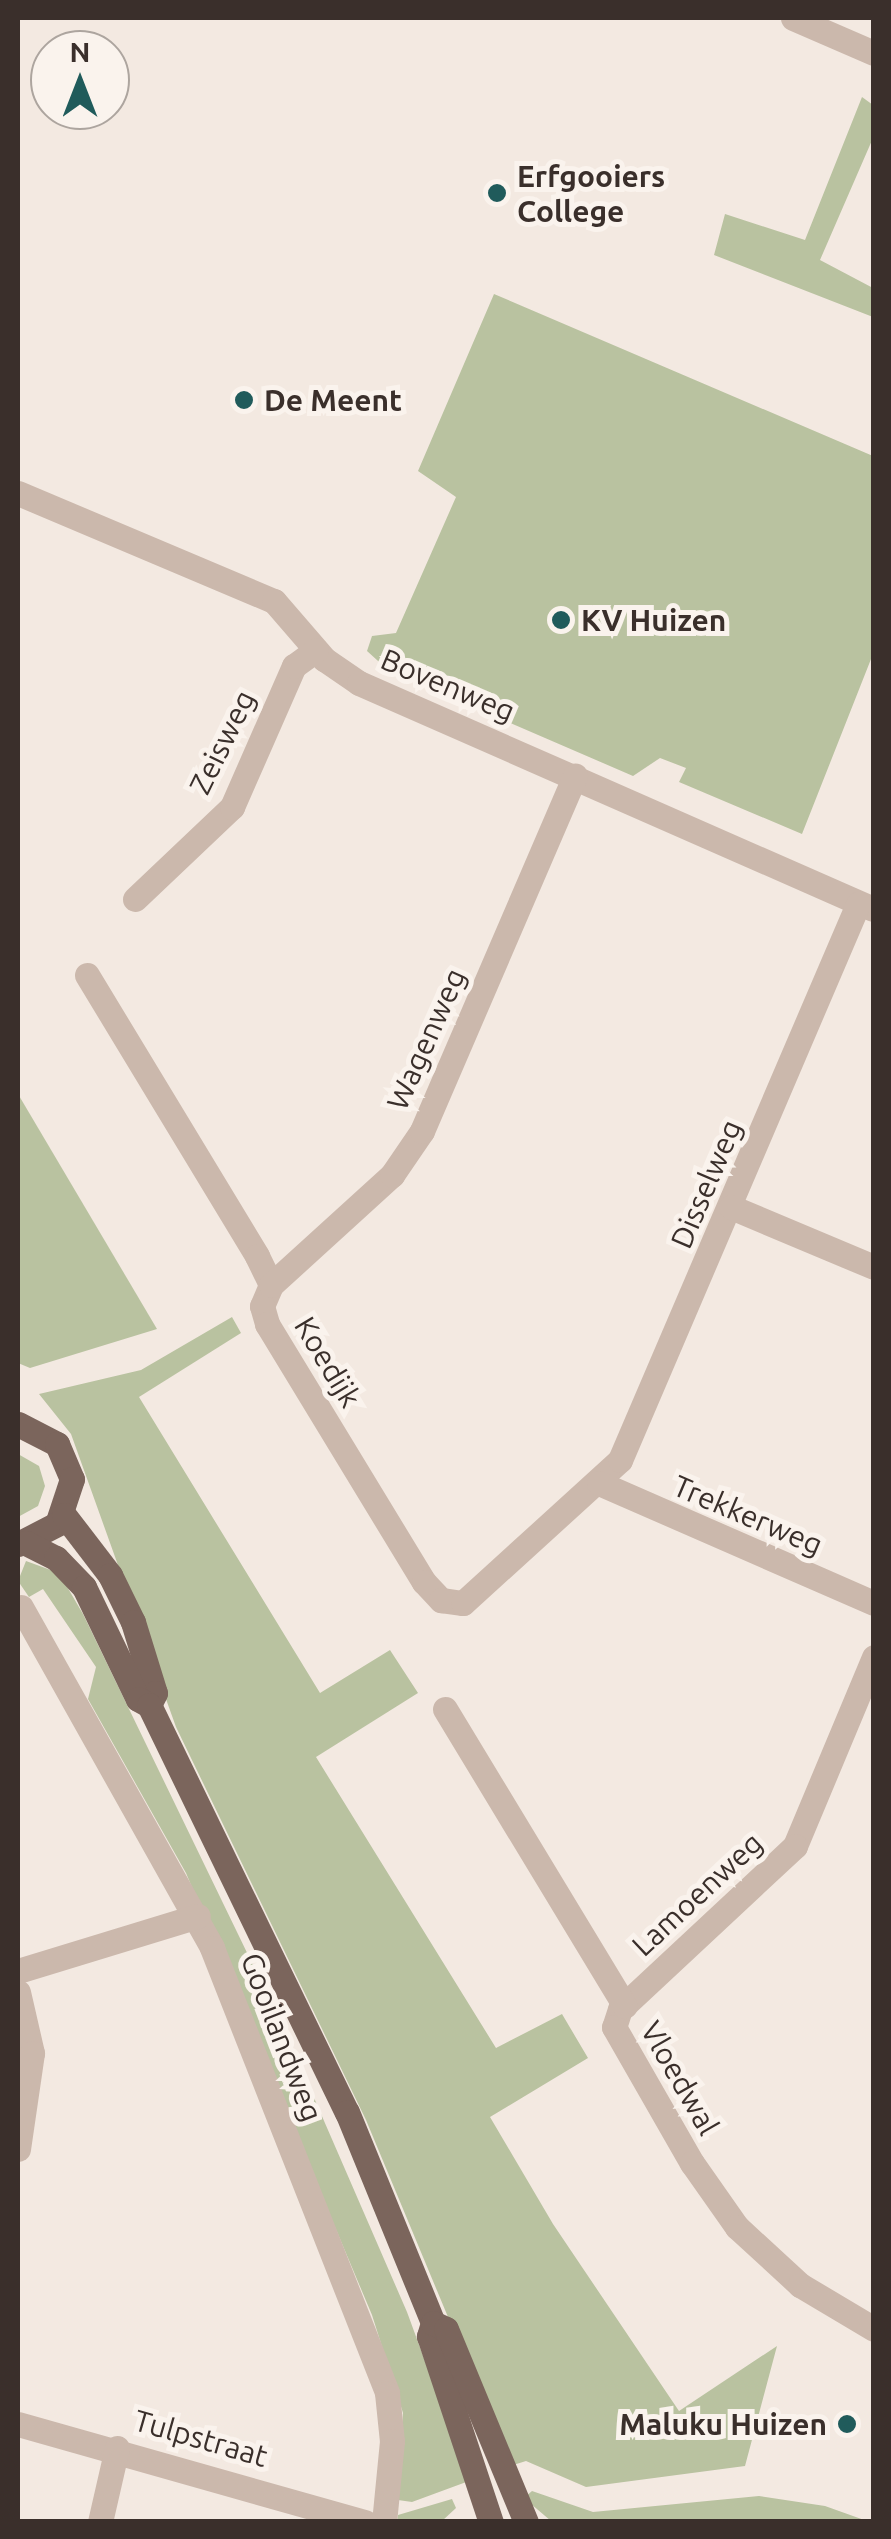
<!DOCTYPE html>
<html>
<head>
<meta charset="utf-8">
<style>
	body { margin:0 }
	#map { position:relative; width:891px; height:2539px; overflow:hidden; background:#f3e9e1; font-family:Ubuntu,sans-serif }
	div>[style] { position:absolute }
	.green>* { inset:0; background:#b9c2a0 }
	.minor>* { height:25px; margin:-12.5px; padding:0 12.5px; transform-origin:12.5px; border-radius:12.5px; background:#cbb8ac }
	.major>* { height:25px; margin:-12.5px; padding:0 12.5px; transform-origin:12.5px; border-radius:12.5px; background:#7b655c }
	.dots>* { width:28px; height:28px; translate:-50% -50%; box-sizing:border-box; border:5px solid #faf3ed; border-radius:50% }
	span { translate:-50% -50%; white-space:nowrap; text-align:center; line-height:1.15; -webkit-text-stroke:10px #faf3ed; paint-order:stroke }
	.poi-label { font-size:30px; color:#3a2f2b; font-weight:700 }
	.left { translate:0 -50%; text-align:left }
	.right { translate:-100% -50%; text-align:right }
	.street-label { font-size:30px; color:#3a2f2b }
	.frame { position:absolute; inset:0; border:20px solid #3a2f2b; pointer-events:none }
	.north { position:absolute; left:30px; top:30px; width:100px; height:100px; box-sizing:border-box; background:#faf3ed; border:2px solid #ada59f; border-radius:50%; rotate:0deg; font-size:28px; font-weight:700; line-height:40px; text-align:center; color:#3a2f2b }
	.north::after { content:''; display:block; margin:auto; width:35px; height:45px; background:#205b5b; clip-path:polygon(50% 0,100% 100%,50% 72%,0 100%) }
</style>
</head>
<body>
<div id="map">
	<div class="green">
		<i style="clip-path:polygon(862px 97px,873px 105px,873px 138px,820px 260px,873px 288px,873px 317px,714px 255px,725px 214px,805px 240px)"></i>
		<i style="clip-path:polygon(494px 294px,873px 456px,873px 654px,802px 834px,679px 782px,686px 768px,660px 758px,633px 776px,388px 670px,367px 651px,372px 636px,396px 633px,456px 497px,418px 471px)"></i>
		<i style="clip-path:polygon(18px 1094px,157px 1329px,30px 1368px,18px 1363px)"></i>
		<i style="clip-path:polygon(232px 1317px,241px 1333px,139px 1397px,320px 1693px,390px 1650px,418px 1693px,316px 1757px,496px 2048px,562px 2014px,588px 2058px,490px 2117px,553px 2224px,679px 2411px,777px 2346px,745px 2466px,586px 2487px,526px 2461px,510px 2466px,366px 2120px,176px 1727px,71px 1434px,39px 1394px,141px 1370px)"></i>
		<i style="clip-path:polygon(18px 1454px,39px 1466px,45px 1486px,38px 1506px,18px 1517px)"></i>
		<i style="clip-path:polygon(26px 1561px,59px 1573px,83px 1614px,285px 2031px,407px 2312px,469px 2481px,412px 2502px,398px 2500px,403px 2413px,372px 2315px,186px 1873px,88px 1699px,96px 1667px,43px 1589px,29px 1597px,18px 1581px)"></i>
		<i style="clip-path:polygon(532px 2491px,593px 2512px,759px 2496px,825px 2506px,867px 2521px,551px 2521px,524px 2498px)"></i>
		<i style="clip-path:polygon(452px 2499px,456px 2508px,442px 2521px,397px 2521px,398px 2515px)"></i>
	</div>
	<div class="minor">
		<i style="left:793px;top:18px;width:88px;rotate:23.4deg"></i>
		<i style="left:18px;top:493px;width:278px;rotate:22.9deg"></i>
		<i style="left:274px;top:601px;width:77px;rotate:49.2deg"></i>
		<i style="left:324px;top:659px;width:42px;rotate:34.4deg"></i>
		<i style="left:359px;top:683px;width:561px;rotate:23.73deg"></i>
		<i style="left:135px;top:899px;width:134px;rotate:-43.5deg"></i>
		<i style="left:232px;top:807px;width:154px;rotate:-66.3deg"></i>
		<i style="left:294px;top:666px;width:27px;rotate:-36deg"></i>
		<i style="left:87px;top:975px;width:328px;rotate:58.8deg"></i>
		<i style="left:257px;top:1256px;width:32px;rotate:64deg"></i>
		<i style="left:271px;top:1285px;width:23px;rotate:113deg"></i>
		<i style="left:262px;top:1306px;width:19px;rotate:74deg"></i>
		<i style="left:267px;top:1324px;width:302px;rotate:58.7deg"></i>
		<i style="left:424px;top:1582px;width:25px;rotate:47deg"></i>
		<i style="left:441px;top:1600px;width:22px;rotate:8deg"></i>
		<i style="left:463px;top:1603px;width:212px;rotate:-42.3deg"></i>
		<i style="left:620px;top:1460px;width:605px;rotate:-66.83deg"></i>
		<i style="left:731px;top:1207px;width:155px;rotate:22.8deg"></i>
		<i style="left:271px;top:1285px;width:164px;rotate:-42.3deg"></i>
		<i style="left:392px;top:1175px;width:53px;rotate:-55.7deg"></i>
		<i style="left:422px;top:1131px;width:387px;rotate:-66.7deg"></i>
		<i style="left:599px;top:1483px;width:300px;rotate:23.6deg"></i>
		<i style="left:21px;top:1607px;width:391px;rotate:60.7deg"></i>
		<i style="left:212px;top:1948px;width:478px;rotate:68.5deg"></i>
		<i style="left:387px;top:2393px;width:48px;rotate:84.1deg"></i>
		<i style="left:392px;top:2441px;width:81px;rotate:95.6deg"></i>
		<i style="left:874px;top:1657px;width:205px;rotate:112.7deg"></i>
		<i style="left:795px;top:1846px;width:239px;rotate:137deg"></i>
		<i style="left:620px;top:2009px;width:19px;rotate:108deg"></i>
		<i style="left:614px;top:2027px;width:157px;rotate:60.2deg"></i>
		<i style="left:692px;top:2163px;width:78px;rotate:54.9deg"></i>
		<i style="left:737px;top:2227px;width:86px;rotate:42.6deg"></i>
		<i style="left:800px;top:2285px;width:86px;rotate:30.7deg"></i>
		<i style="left:445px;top:1709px;width:347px;rotate:58.8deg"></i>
		<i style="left:18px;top:1971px;width:188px;rotate:-17deg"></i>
		<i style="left:18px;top:1992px;width:63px;rotate:77.1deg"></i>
		<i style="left:32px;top:2053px;width:97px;rotate:98.3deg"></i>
		<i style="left:18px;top:2424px;width:361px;rotate:15.8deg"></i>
		<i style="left:100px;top:2522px;width:76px;rotate:-77.1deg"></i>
	</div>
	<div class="major">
		<i style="left:18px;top:1424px;width:44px;rotate:27.1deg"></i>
		<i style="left:57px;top:1444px;width:38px;rotate:67deg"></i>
		<i style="left:72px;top:1479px;width:47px;rotate:108.4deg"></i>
		<i style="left:57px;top:1524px;width:44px;rotate:152.9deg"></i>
		<i style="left:64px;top:1515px;width:76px;rotate:52.5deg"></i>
		<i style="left:110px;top:1575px;width:52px;rotate:63.9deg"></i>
		<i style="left:133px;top:1622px;width:74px;rotate:72.8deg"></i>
		<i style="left:155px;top:1693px;width:13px;rotate:117deg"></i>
		<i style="left:26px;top:1543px;width:34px;rotate:27deg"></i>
		<i style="left:56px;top:1558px;width:40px;rotate:46deg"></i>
		<i style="left:84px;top:1587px;width:124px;rotate:64.3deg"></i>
		<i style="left:138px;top:1699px;width:13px;rotate:29deg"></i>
		<i style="left:149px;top:1705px;width:453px;rotate:64.1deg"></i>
		<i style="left:347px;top:2112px;width:228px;rotate:67.8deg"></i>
		<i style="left:433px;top:2323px;width:14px;rotate:107deg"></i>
		<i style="left:429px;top:2336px;width:196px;rotate:71.6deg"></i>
		<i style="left:433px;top:2323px;width:14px;rotate:25deg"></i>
		<i style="left:446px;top:2329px;width:209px;rotate:67.5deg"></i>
	</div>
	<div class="dots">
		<i style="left:497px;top:193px;background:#205b5b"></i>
		<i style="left:244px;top:400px;background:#205b5b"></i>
		<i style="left:561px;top:620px;background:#205b5b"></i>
		<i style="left:847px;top:2424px;background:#205b5b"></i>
	</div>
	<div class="poi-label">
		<span class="left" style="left:517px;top:193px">Erfgooiers<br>College</span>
		<span class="left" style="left:264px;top:400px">De Meent</span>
		<span class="left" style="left:581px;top:620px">KV Huizen</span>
		<span class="right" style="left:827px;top:2424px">Maluku Huizen</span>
	</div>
	<div class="street-label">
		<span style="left:448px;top:685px;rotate:23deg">Bovenweg</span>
		<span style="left:222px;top:742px;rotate:-64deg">Zeisweg</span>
		<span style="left:426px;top:1039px;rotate:-66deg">Wagenweg</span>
		<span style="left:706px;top:1184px;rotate:-67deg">Disselweg</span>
		<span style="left:328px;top:1362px;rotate:59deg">Koedijk</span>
		<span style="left:748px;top:1515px;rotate:23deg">Trekkerweg</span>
		<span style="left:697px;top:1894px;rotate:-43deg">Lamoenweg</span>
		<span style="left:282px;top:2037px;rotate:69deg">Gooilandweg</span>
		<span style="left:680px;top:2078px;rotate:60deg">Vloedwal</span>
		<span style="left:201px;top:2438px;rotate:16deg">Tulpstraat</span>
	</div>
	<div class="frame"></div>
	<div class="north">N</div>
</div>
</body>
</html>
